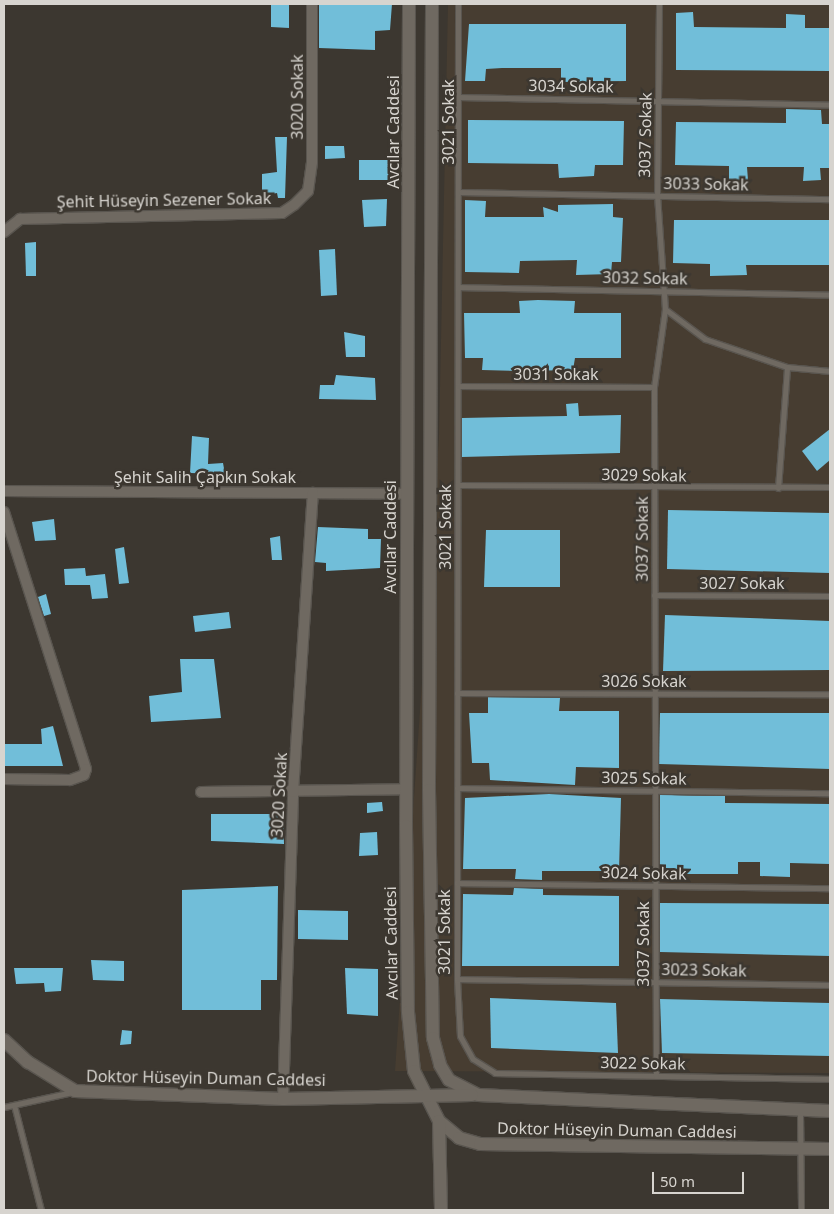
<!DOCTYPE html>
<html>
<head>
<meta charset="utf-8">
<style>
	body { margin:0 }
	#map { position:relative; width:834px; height:1214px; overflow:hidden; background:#3c3730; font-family:"Noto Sans",sans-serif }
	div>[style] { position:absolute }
	.built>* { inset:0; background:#473d31 }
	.building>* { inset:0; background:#71bed9 }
	.roads { filter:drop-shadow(1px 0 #59554f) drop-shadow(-1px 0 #59554f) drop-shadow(0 1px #59554f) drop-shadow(0 -1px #59554f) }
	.lane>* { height:5px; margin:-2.5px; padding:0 2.5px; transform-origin:2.5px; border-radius:2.5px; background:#6f6961 }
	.street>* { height:10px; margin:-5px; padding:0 5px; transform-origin:5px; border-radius:5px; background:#6f6961 }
	.secondary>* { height:12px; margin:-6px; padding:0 6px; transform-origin:6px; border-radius:6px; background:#6f6961 }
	span { translate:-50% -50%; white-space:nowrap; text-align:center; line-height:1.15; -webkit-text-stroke:5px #3c3730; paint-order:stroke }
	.street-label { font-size:16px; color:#d7d4cf }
	.frame { position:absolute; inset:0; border:5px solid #d7d4cf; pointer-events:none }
	.scale { position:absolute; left:652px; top:1172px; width:92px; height:22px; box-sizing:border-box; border:2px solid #d7d4cf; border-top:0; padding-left:6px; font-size:15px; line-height:18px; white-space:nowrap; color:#d7d4cf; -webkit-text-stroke:4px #3c3730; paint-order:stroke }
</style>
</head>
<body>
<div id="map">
	<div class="built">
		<i style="clip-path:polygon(448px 4px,830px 4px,830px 1073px,395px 1071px,439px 437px)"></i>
	</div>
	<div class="building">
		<i style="clip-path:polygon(271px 4px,289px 4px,289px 28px,271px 27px)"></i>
		<i style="clip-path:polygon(319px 4px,392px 4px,390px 30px,375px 31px,375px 50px,319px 48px)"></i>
		<i style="clip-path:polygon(693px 12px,694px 27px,786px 28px,786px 14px,805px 15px,805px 28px,830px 28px,830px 71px,676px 70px,676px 13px)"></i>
		<i style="clip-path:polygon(469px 24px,626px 24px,626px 81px,561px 82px,561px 68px,502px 68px,486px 69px,485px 81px,465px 81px)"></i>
		<i style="clip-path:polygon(786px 109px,821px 110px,822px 124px,830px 124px,830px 168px,820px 168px,821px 180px,803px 181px,804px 167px,747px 167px,748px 180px,736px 181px,729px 180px,729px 166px,675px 165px,676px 122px,786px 123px)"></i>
		<i style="clip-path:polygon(468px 120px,624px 121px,623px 165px,595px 165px,594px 176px,559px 178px,558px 164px,468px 163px)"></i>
		<i style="clip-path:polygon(275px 137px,287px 137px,285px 198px,278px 198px,277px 193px,262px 196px,262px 174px,277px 172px)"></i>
		<i style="clip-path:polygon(325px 146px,344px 146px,345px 158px,325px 159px)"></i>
		<i style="clip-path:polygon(359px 160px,389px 160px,388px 180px,359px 180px)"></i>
		<i style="clip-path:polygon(387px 199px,386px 226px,364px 227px,362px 200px)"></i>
		<i style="clip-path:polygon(465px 200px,486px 201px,485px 217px,544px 217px,543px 207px,558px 212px,558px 205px,613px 204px,613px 217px,623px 218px,621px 262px,612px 262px,611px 274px,576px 275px,577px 260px,520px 261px,519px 273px,465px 272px)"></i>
		<i style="clip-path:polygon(674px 220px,830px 220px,830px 265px,746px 265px,747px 275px,710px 276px,710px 264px,673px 263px)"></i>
		<i style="clip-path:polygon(36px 242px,36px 276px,26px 276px,25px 243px)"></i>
		<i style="clip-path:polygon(335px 249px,337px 295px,321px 296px,319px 250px)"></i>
		<i style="clip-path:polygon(538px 300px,575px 301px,574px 313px,621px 313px,621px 358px,575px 358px,573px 370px,520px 371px,482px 370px,483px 358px,465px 358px,464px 313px,520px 313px,519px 301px)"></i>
		<i style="clip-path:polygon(344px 332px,365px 336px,365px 357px,346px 357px)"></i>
		<i style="clip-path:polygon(336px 375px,375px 378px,376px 400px,319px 399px,320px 385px,334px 385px)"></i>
		<i style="clip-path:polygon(578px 403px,579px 416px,621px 415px,620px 453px,462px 457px,462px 418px,567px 416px,566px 404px)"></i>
		<i style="clip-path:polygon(830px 429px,830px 460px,817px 471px,802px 451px)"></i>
		<i style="clip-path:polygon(192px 436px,209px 438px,208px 464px,223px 463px,225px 474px,190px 473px)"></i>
		<i style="clip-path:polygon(668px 510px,830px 513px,830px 573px,667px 569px)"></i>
		<i style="clip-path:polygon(54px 519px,56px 540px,35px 541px,32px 522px)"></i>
		<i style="clip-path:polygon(318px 527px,368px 529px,368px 539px,381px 539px,380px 568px,326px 571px,326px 563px,315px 562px)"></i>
		<i style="clip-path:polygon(486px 530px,560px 530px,560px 587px,484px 587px)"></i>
		<i style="clip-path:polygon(280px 536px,282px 560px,272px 560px,270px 538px)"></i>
		<i style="clip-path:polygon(124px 547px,129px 583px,119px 584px,115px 549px)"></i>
		<i style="clip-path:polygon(85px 568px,86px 576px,105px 574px,108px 598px,92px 599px,90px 585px,65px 585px,64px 569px)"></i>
		<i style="clip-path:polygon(46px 594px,51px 614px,44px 616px,38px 597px)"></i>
		<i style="clip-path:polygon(229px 612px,231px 628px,195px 632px,193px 616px)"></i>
		<i style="clip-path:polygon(665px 615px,830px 621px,830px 670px,663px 671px)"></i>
		<i style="clip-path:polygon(180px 659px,214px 659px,221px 718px,151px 722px,149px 696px,182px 692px)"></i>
		<i style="clip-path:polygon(488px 697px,560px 698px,559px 711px,619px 711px,619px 768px,576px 767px,575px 785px,490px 780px,489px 763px,472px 763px,469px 713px,488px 713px)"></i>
		<i style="clip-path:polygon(660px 713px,830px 713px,830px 769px,659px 764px)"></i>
		<i style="clip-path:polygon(53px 726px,63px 766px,4px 766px,4px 744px,42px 744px,41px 729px)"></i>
		<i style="clip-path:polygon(549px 794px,621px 798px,619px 871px,542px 871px,542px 880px,515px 879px,516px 869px,463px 869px,465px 798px)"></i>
		<i style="clip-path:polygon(660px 795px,725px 796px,725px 803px,830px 804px,830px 864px,790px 863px,790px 877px,760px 876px,760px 862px,738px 862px,738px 874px,660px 874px)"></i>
		<i style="clip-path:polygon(382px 802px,383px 811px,367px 813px,367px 803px)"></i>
		<i style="clip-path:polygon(283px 806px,284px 844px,211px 841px,211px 814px,272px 814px,272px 808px)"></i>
		<i style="clip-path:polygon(377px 832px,378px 855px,359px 856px,360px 833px)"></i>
		<i style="clip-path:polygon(278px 886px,277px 980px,261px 980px,261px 1010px,182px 1010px,182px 890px)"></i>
		<i style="clip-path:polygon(514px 888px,543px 889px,543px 895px,619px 896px,619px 966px,462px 966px,463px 894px,513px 895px)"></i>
		<i style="clip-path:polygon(660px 903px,830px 904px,830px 956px,660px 952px)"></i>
		<i style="clip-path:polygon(298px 910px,348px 911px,348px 940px,298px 939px)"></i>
		<i style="clip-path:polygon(91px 960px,124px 961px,124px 981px,93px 980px)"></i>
		<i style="clip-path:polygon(14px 968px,63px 968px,61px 991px,45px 992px,44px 983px,16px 984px)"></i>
		<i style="clip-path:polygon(345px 968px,378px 969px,378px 1016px,347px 1014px)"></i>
		<i style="clip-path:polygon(490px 998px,616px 1003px,618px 1053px,491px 1048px)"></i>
		<i style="clip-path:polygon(660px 999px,830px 1003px,830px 1056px,662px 1053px)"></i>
		<i style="clip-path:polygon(122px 1030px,132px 1031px,131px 1044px,120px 1045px)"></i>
	</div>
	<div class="roads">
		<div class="lane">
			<i style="left:458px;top:4px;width:975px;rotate:90.06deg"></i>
			<i style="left:457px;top:979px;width:57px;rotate:87deg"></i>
			<i style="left:460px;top:1036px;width:26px;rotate:61deg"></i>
			<i style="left:473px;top:1059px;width:26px;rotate:32deg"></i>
			<i style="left:495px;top:1073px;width:335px;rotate:1deg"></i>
			<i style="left:461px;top:97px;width:369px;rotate:1.2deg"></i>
			<i style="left:461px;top:192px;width:369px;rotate:1.1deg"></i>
			<i style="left:458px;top:287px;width:372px;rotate:1.2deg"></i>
			<i style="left:665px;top:309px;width:50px;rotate:36.9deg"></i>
			<i style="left:705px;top:339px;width:87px;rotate:18.9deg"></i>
			<i style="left:787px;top:367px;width:43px;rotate:5.3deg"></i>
			<i style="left:458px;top:386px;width:196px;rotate:0.3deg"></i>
			<i style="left:458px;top:485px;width:372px;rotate:0.3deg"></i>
			<i style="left:778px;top:488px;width:121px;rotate:-85.7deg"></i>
			<i style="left:654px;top:595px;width:176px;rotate:0.3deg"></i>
			<i style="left:457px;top:693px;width:373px;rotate:0.2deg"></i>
			<i style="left:457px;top:788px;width:373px;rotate:0.8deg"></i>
			<i style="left:457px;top:883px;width:373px;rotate:0.8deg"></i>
			<i style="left:457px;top:979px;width:373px;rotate:0.9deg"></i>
			<i style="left:656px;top:1076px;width:689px;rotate:-90.17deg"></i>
			<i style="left:654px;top:387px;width:79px;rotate:-82deg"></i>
			<i style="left:665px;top:309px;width:113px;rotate:-94deg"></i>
			<i style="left:657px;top:196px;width:192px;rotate:-89.4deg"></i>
			<i style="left:14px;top:1105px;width:108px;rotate:75.6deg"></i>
			<i style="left:4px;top:1107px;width:70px;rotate:-12.4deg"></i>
			<i style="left:800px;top:1111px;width:99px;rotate:89.4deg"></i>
		</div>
		<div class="street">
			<i style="left:4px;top:232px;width:21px;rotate:-39deg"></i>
			<i style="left:20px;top:219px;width:262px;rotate:-1.3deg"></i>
			<i style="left:282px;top:213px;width:14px;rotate:-34deg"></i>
			<i style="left:294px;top:205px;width:20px;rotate:-45deg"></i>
			<i style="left:308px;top:191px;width:29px;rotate:-82deg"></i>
			<i style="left:312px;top:162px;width:158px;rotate:-90deg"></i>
			<i style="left:4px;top:491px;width:402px;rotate:0.4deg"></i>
			<i style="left:4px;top:512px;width:270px;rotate:72.3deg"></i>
			<i style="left:86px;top:769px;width:6px;rotate:108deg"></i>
			<i style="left:84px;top:775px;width:15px;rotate:160deg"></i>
			<i style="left:70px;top:780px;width:66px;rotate:-179.1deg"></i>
			<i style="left:201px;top:792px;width:205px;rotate:-0.8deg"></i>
			<i style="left:283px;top:1099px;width:307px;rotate:-88.1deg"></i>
			<i style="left:293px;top:792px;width:300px;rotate:-86.2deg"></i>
		</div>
		<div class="secondary">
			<i style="left:409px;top:4px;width:822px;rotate:90.21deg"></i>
			<i style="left:406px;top:826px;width:186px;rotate:89.4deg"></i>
			<i style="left:408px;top:1012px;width:59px;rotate:84.2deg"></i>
			<i style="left:414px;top:1071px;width:56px;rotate:63.4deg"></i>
			<i style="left:439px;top:1121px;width:26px;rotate:40deg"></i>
			<i style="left:459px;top:1138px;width:22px;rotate:16deg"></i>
			<i style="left:480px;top:1144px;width:350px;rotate:0.8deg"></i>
			<i style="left:432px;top:4px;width:786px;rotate:90.22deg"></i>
			<i style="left:429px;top:790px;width:248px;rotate:89.1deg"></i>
			<i style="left:433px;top:1038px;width:28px;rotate:75deg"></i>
			<i style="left:440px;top:1065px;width:17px;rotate:59deg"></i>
			<i style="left:449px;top:1080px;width:33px;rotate:27deg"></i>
			<i style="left:478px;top:1095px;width:352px;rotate:2.6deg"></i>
			<i style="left:4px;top:1040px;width:33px;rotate:43deg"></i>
			<i style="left:28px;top:1062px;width:55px;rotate:31.7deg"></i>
			<i style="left:75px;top:1091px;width:208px;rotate:2.2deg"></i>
			<i style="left:283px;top:1099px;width:189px;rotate:-1.2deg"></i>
			<i style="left:439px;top:1121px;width:89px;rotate:88.7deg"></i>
		</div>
	</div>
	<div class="street-label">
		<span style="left:571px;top:86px;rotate:1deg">3034 Sokak</span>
		<span style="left:297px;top:97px;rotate:-90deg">3020 Sokak</span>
		<span style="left:448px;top:122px;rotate:-90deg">3021 Sokak</span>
		<span style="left:393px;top:132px;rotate:-90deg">Avcılar Caddesi</span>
		<span style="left:645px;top:135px;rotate:-89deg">3037 Sokak</span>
		<span style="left:706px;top:184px;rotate:1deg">3033 Sokak</span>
		<span style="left:164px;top:200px;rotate:-1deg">Şehit Hüseyin Sezener Sokak</span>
		<span style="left:645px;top:278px;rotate:1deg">3032 Sokak</span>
		<span style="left:556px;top:374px">3031 Sokak</span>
		<span style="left:644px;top:475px;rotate:1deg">3029 Sokak</span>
		<span style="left:205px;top:477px">Şehit Salih Çapkın Sokak</span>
		<span style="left:445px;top:527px;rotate:-90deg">3021 Sokak</span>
		<span style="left:390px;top:537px;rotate:-90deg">Avcılar Caddesi</span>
		<span style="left:642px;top:539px;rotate:-90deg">3037 Sokak</span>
		<span style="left:742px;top:583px">3027 Sokak</span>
		<span style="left:644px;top:681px">3026 Sokak</span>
		<span style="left:644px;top:778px;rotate:1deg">3025 Sokak</span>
		<span style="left:279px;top:795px;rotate:-87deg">3020 Sokak</span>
		<span style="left:644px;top:873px;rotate:1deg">3024 Sokak</span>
		<span style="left:444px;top:932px;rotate:-90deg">3021 Sokak</span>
		<span style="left:391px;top:943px;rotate:-91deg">Avcılar Caddesi</span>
		<span style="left:643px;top:944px;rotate:-90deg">3037 Sokak</span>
		<span style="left:704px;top:970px;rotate:1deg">3023 Sokak</span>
		<span style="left:643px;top:1063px;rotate:1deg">3022 Sokak</span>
		<span style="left:206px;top:1078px;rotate:1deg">Doktor Hüseyin Duman Caddesi</span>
		<span style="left:617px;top:1130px;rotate:1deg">Doktor Hüseyin Duman Caddesi</span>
	</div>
	<div class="frame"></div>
	<div class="scale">50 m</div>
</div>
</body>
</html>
